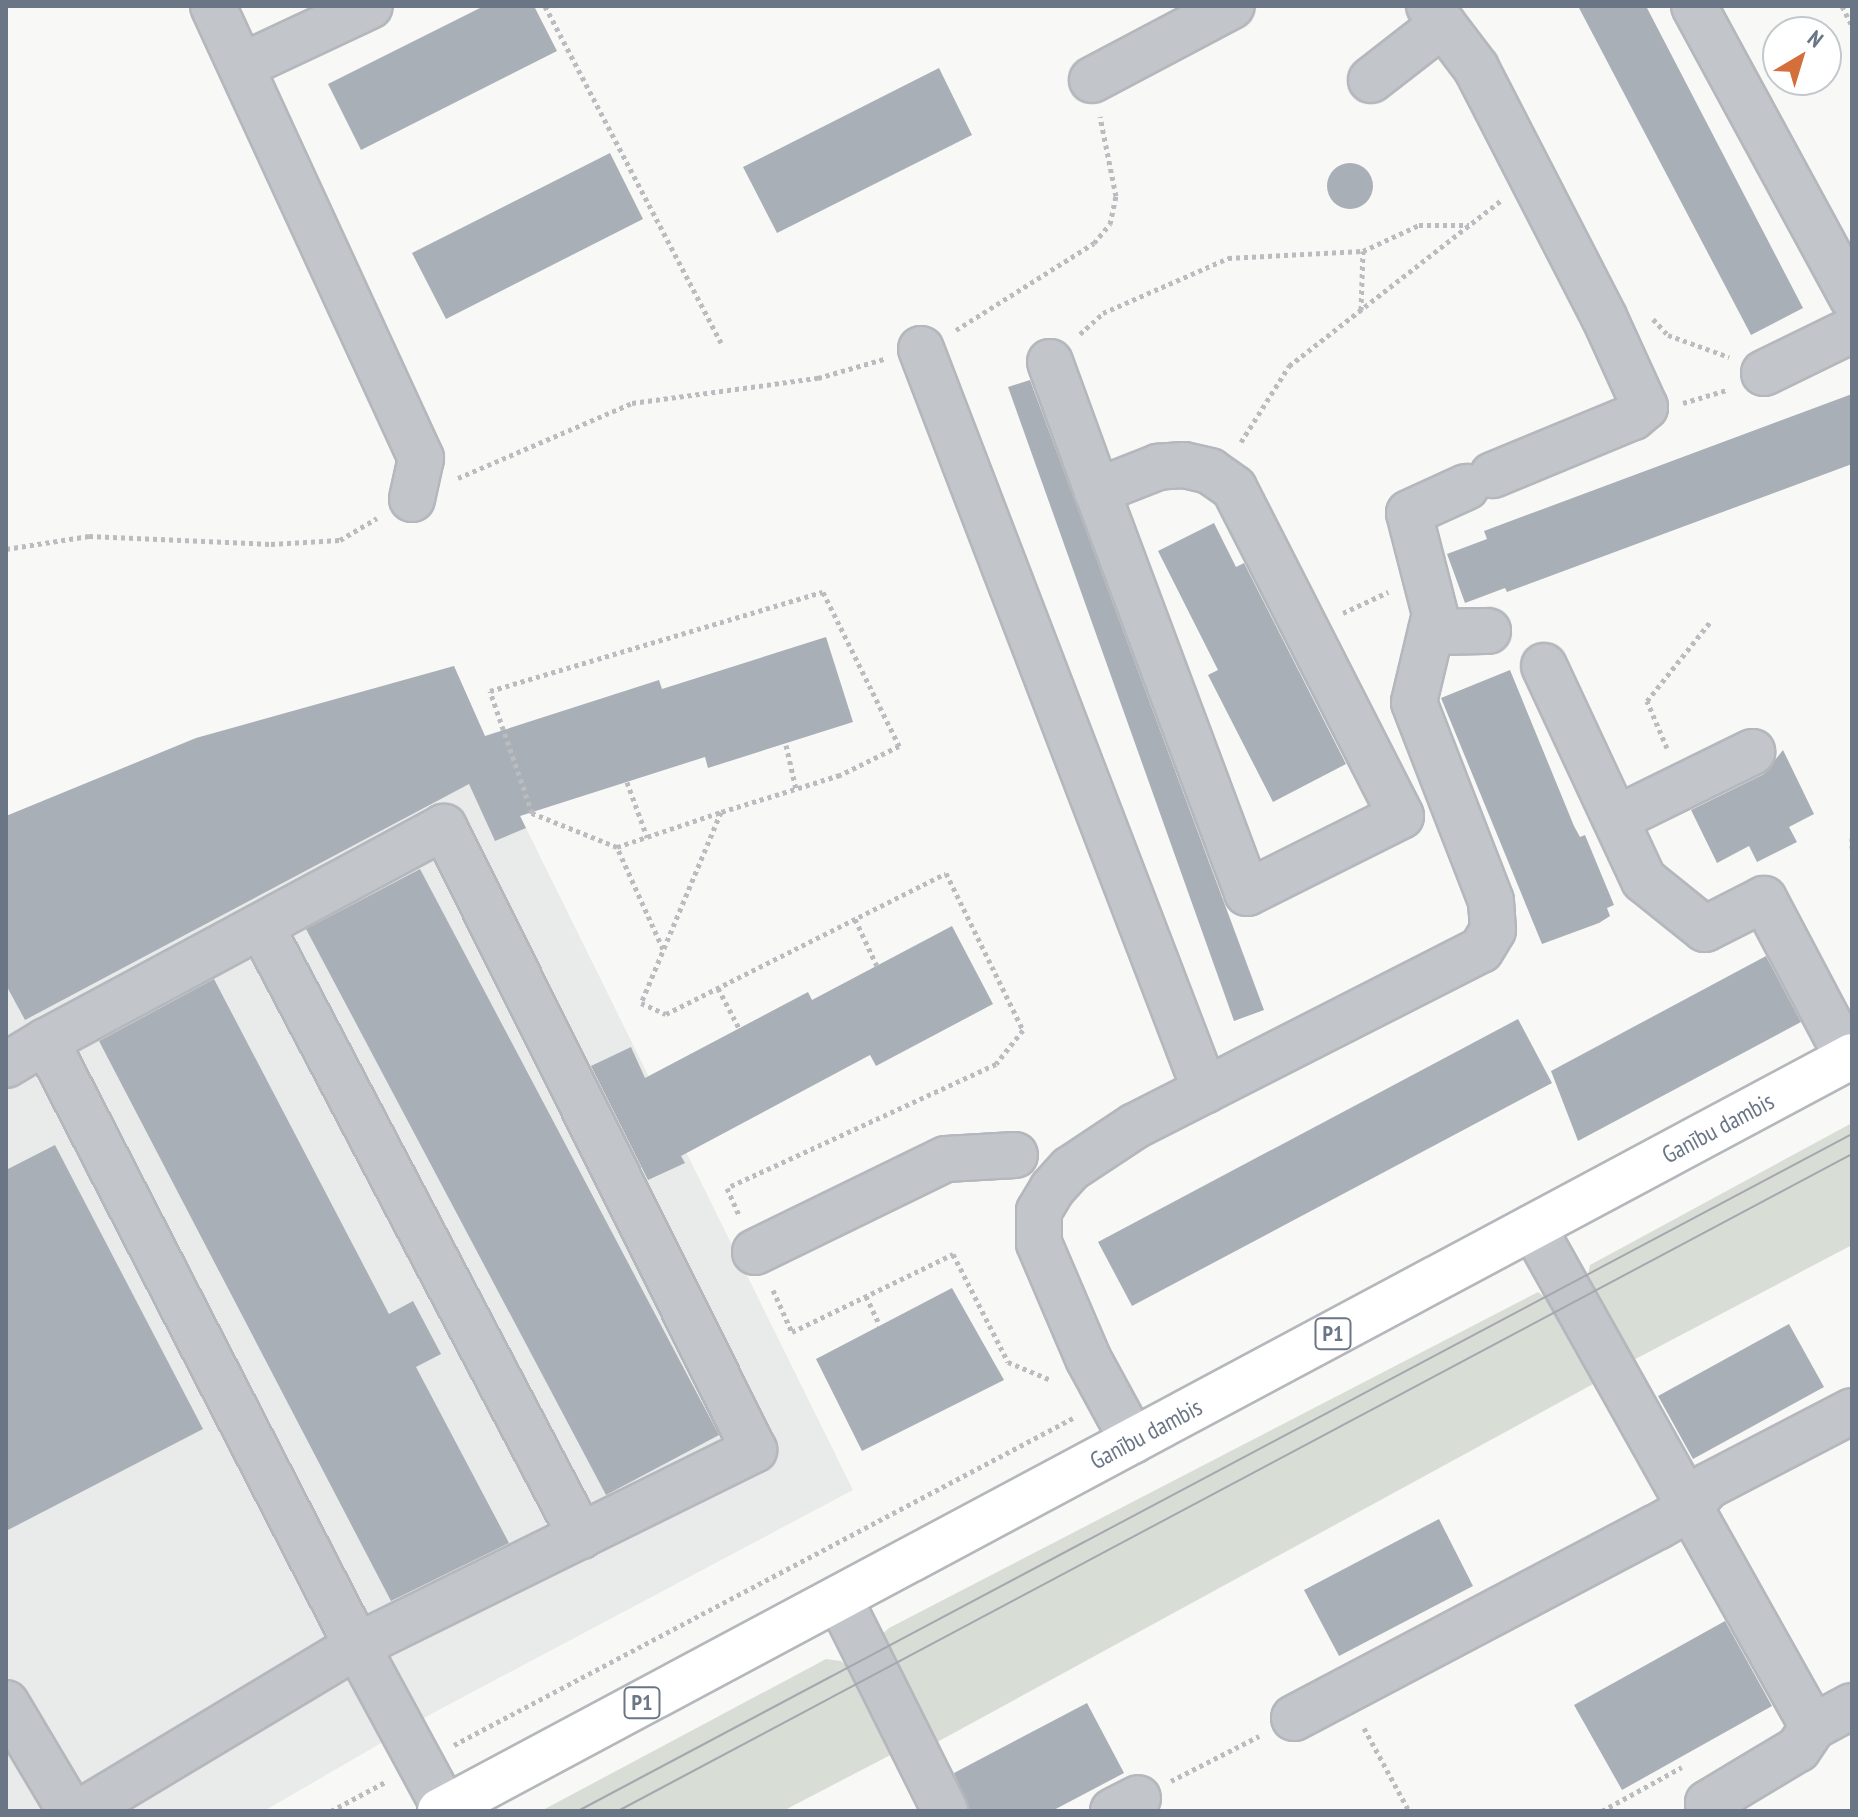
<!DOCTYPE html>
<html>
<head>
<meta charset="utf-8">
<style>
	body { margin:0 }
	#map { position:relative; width:1858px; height:1817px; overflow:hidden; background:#f8f9f6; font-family:"PT Sans Narrow",sans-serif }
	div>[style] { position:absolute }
	.built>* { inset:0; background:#e9eaea }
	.green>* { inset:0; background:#d8ddd6 }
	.building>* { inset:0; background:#a9afb6 }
	.round { border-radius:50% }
	.path>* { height:5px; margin-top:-2.5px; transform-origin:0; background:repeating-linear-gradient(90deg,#babcbf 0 4px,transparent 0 8px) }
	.roads { filter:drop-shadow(2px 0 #b4b7bc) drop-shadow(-2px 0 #b4b7bc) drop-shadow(0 2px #b4b7bc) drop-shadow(0 -2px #b4b7bc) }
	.minor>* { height:44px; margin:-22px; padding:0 22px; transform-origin:22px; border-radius:22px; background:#c2c5c9 }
	.major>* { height:44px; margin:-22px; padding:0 22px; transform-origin:22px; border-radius:22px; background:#fff }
	.tram>* { height:2px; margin:-1px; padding:0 1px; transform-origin:1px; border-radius:1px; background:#a4a8ae }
	span { translate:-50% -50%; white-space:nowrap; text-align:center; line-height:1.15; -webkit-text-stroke:8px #fff; paint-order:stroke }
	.shield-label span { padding:2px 6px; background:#fff; border:2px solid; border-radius:6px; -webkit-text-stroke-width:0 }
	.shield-label { font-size:22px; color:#6a7685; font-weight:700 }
	.street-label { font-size:24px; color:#6a7685 }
	.frame { position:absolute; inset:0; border:8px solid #6a7685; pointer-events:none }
	.north { position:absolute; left:1762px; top:16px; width:80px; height:80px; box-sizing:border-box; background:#fff; border:2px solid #c3c8ce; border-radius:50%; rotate:38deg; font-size:22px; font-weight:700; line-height:32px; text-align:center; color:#6a7685 }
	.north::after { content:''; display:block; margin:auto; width:28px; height:36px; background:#d46f3b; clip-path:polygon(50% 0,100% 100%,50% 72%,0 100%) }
</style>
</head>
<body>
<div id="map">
	<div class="built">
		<i style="clip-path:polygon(454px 666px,526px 828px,853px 1490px,433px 1713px,264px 1811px,6px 1811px,6px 816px)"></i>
	</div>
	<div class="green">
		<i style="clip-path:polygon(1852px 1123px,1852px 1245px,1626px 1364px,1586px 1284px,1590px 1265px)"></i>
		<i style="clip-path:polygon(1538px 1292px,1552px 1303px,1595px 1383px,928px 1747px,879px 1637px,889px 1628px)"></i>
		<i style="clip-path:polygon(826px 1659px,841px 1661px,855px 1673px,898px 1751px,783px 1811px,541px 1811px)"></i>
	</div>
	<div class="building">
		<i style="clip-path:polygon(484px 6px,534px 6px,557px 51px,361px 150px,328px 84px)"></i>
		<i style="clip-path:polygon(1578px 6px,1646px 6px,1803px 308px,1751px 335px)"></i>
		<i style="clip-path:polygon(939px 68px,972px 135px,777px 233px,743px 167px)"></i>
		<i style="clip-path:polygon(610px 153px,643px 219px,446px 319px,412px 253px)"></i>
		<i class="round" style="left:1327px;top:163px;width:46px;height:46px"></i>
		<i style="clip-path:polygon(1030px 380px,1264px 1010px,1234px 1021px,1008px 387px)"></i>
		<i style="clip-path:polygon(1852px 394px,1852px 464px,1507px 592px,1505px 588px,1465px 603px,1447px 554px,1487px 539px,1484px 531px)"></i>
		<i style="clip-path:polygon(1214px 523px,1236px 567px,1244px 563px,1346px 764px,1273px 802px,1208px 675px,1218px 670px,1158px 551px)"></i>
		<i style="clip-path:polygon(826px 637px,853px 722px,708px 768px,705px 757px,520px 816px,526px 828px,495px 841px,469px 784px,25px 1020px,6px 985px,6px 816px,196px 738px,454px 666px,485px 736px,659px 680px,662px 689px)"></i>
		<i style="clip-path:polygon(1510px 670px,1574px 826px,1580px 837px,1585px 835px,1614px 905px,1607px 908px,1610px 916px,1599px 923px,1542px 944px,1441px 698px)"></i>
		<i style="clip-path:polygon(1783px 750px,1814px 814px,1789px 827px,1797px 842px,1757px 862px,1749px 846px,1717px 863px,1691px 810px,1764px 774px)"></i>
		<i style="clip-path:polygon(420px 869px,719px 1435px,606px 1495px,306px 929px)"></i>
		<i style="clip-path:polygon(952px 926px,993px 1004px,876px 1066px,870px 1055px,681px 1156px,685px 1163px,648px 1180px,591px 1066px,631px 1047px,645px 1078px,808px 992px,812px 1000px)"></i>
		<i style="clip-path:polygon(1766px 956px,1801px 1022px,1578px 1141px,1551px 1071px)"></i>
		<i style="clip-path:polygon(214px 979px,389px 1314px,413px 1301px,441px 1354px,416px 1367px,509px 1543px,391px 1601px,99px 1041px)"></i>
		<i style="clip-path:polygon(1518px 1019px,1552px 1083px,1132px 1306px,1098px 1242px)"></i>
		<i style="clip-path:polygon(55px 1145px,203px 1429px,6px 1531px,6px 1170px)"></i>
		<i style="clip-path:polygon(952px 1288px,1004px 1380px,862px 1451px,816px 1359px)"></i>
		<i style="clip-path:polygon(1789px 1324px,1824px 1387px,1693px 1459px,1658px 1396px)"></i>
		<i style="clip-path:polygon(1439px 1519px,1473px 1586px,1339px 1656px,1304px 1590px)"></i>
		<i style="clip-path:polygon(1725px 1621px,1772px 1706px,1622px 1790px,1574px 1705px)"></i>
		<i style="clip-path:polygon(1087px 1703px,1124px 1773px,1052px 1811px,970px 1811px,954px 1773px)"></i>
	</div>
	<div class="path">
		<i style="left:545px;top:6px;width:380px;rotate:62.4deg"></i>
		<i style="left:1842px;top:6px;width:22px;rotate:63deg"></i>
		<i style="left:1361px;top:310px;width:59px;rotate:-88.1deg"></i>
		<i style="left:1653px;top:319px;width:22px;rotate:47deg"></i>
		<i style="left:1668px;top:335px;width:65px;rotate:19.8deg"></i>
		<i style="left:956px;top:330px;width:163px;rotate:-32.2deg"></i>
		<i style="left:1094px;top:243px;width:25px;rotate:-50deg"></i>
		<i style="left:1110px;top:224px;width:29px;rotate:-78deg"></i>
		<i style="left:1116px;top:196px;width:81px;rotate:-101.4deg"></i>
		<i style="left:1080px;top:334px;width:31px;rotate:-42deg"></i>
		<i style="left:1103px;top:313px;width:137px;rotate:-23.7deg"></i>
		<i style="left:1228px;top:258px;width:135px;rotate:-3deg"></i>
		<i style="left:1363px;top:251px;width:62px;rotate:-24.9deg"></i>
		<i style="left:1419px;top:225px;width:50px"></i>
		<i style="left:1683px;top:403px;width:46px;rotate:-16.5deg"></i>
		<i style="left:1241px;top:442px;width:90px;rotate:-57.7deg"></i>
		<i style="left:1289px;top:366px;width:268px;rotate:-38deg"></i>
		<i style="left:458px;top:478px;width:189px;rotate:-23.3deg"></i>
		<i style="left:632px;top:403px;width:188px;rotate:-7.7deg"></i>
		<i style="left:818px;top:378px;width:69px;rotate:-16.1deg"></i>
		<i style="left:6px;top:549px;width:84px;rotate:-8.9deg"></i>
		<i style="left:89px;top:536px;width:182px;rotate:2.5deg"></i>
		<i style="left:271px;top:544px;width:69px;rotate:-3.3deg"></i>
		<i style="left:340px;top:540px;width:43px;rotate:-30.7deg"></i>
		<i style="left:1343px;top:613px;width:50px;rotate:-25deg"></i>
		<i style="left:786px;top:745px;width:45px;rotate:77.2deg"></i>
		<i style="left:1667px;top:748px;width:51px;rotate:-113.1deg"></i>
		<i style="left:1647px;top:701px;width:101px;rotate:-51.4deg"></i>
		<i style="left:627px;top:782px;width:59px;rotate:70deg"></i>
		<i style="left:1852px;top:838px;width:10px;rotate:90deg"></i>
		<i style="left:617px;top:847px;width:92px;rotate:-158.2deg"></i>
		<i style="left:532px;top:813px;width:129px;rotate:-109deg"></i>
		<i style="left:490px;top:691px;width:347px;rotate:-16.6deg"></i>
		<i style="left:823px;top:592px;width:172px;rotate:63.7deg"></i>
		<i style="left:899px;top:746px;width:66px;rotate:153.8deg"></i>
		<i style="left:840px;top:775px;width:125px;rotate:162.7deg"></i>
		<i style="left:721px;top:812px;width:207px;rotate:112.7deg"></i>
		<i style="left:641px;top:1003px;width:27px;rotate:24deg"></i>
		<i style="left:666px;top:1014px;width:313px;rotate:-26.7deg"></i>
		<i style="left:946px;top:873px;width:175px;rotate:63.9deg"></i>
		<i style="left:1023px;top:1030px;width:43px;rotate:128.5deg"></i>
		<i style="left:996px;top:1064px;width:296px;rotate:155.3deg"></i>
		<i style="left:727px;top:1188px;width:30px;rotate:66deg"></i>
		<i style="left:855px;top:919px;width:52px;rotate:64.9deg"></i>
		<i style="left:663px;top:949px;width:112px;rotate:-114.3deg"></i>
		<i style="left:617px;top:847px;width:110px;rotate:-18.6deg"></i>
		<i style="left:718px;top:988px;width:45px;rotate:62.3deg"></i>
		<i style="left:773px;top:1290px;width:46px;rotate:65.7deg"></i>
		<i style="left:792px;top:1332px;width:179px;rotate:-25.8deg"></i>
		<i style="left:953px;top:1254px;width:121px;rotate:63deg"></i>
		<i style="left:1008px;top:1362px;width:47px;rotate:22.7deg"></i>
		<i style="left:866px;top:1296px;width:33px;rotate:65deg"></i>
		<i style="left:1364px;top:1728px;width:94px;rotate:61.5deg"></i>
		<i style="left:454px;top:1745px;width:702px;rotate:-27.84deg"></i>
		<i style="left:1171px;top:1781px;width:99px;rotate:-27.1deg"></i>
		<i style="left:331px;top:1811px;width:61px;rotate:-28.2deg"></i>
		<i style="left:1602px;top:1811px;width:91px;rotate:-28.8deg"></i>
	</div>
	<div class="roads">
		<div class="minor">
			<i style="left:213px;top:6px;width:498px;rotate:65.3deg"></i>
			<i style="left:421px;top:458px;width:42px;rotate:102.4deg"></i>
			<i style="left:1429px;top:6px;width:78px;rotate:52.8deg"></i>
			<i style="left:1476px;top:68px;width:280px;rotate:62.8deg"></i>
			<i style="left:1604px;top:317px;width:99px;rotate:65.5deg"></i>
			<i style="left:1645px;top:407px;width:16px;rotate:140deg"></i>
			<i style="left:1633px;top:417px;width:152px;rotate:157.5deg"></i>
			<i style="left:1694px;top:6px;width:331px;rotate:61.5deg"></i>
			<i style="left:242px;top:66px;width:141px;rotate:-25.1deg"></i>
			<i style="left:1092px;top:80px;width:158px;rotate:-27.9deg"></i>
			<i style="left:1371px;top:80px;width:91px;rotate:-37.9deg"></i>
			<i style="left:921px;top:349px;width:794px;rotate:69.03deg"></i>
			<i style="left:1050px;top:362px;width:137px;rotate:70deg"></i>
			<i style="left:1097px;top:491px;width:429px;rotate:69.5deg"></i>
			<i style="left:1247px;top:893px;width:172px;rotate:-26.6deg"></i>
			<i style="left:1401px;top:816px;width:368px;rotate:-117deg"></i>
			<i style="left:1234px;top:488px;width:29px;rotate:-145deg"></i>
			<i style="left:1210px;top:471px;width:27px;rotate:-167deg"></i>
			<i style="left:1184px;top:465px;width:26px;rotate:176deg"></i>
			<i style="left:1158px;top:467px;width:66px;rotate:158.5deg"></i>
			<i style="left:1764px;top:373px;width:98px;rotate:-26deg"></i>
			<i style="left:1431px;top:632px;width:57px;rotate:-1deg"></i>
			<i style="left:1544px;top:666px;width:236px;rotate:65deg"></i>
			<i style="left:1644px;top:880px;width:78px;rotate:38.8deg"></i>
			<i style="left:1705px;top:929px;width:66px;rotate:-27deg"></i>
			<i style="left:1764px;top:899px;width:180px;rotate:62.2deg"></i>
			<i style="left:1616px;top:819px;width:152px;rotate:-26.2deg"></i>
			<i style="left:261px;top:926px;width:689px;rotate:62.32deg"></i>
			<i style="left:6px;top:1065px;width:47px;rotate:-31deg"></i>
			<i style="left:1533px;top:1227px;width:573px;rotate:60.75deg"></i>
			<i style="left:1813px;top:1727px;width:27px;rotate:124deg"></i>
			<i style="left:1798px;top:1749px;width:105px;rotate:149deg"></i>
			<i style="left:1708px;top:1803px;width:11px;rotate:49deg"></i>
			<i style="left:755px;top:1252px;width:212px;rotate:-26deg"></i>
			<i style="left:946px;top:1159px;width:69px;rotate:-3.3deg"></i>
			<i style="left:1133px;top:1441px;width:94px;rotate:-118.5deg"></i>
			<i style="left:1088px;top:1358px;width:125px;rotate:-113.1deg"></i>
			<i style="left:1039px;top:1243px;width:32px;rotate:-90deg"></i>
			<i style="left:1039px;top:1211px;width:26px;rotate:-59deg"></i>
			<i style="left:1052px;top:1189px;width:27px;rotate:-48deg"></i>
			<i style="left:1070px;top:1169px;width:78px;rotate:-33.5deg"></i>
			<i style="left:1135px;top:1126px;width:388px;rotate:-27deg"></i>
			<i style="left:1481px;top:950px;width:23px;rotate:-59deg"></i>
			<i style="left:1493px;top:930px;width:29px;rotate:-94deg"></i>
			<i style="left:1491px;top:901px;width:213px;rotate:-111.2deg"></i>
			<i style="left:1414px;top:702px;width:90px;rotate:-76.6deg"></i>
			<i style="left:1435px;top:614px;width:104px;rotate:-104.4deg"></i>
			<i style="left:1409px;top:513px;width:63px;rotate:-24.5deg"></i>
			<i style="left:839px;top:1598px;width:238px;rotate:63.5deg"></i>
			<i style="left:6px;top:1703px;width:126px;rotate:59.3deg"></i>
			<i style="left:1294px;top:1718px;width:410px;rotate:-27.8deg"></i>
			<i style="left:1657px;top:1527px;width:34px;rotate:-30deg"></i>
			<i style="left:1687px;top:1510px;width:32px;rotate:-49deg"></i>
			<i style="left:1708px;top:1486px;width:162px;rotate:-27.5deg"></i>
			<i style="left:1813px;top:1727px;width:44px;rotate:-28.3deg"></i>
			<i style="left:82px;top:1811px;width:321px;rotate:-31deg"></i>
			<i style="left:357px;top:1646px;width:443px;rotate:-26.3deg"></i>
			<i style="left:754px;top:1450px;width:696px;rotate:-116.45deg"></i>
			<i style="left:444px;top:827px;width:452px;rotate:151.7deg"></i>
			<i style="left:46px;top:1041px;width:680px;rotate:62.79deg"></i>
			<i style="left:357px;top:1646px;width:185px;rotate:61.6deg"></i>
			<i style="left:1113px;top:1811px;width:28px;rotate:-27deg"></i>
		</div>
		<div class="major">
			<i style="left:440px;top:1811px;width:1601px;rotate:-28.13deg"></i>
		</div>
	</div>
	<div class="tram">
		<i style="left:578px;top:1811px;width:1443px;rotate:-27.99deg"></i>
		<i style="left:618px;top:1811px;width:1398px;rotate:-28.03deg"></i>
	</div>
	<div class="shield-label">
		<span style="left:1333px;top:1334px">P1</span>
		<span style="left:642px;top:1703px">P1</span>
	</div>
	<div class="street-label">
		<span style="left:1718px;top:1128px;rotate:-28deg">Ganību dambis</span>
		<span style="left:1146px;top:1434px;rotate:-28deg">Ganību dambis</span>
	</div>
	<div class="frame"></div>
	<div class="north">N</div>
</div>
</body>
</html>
